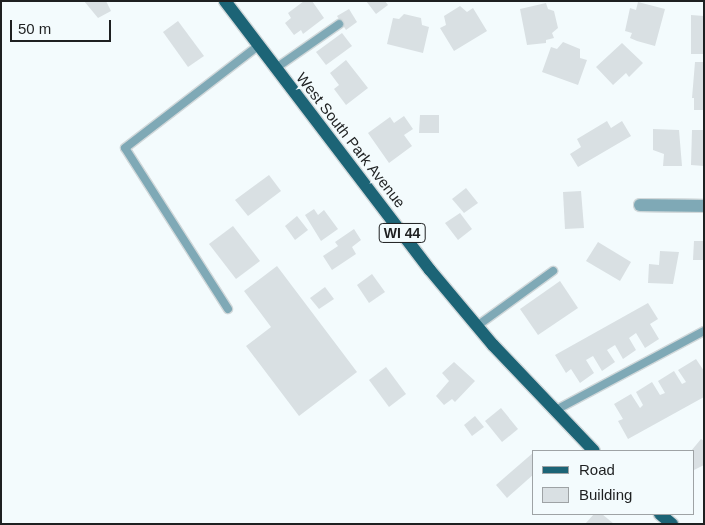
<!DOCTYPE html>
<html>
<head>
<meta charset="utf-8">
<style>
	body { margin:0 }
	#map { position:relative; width:705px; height:525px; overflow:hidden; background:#f3fbfd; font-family:Arial,sans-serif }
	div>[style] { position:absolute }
	.building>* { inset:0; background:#d9e0e3 }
	.roads { filter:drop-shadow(1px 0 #d1d8da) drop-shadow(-1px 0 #d1d8da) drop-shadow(0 1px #d1d8da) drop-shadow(0 -1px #d1d8da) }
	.service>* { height:8px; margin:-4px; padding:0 4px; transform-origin:4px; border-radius:4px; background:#7fa9b6 }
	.minor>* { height:12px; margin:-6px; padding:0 6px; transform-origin:6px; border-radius:6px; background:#7fa9b6 }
	.primary>* { height:12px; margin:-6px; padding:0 6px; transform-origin:6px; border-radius:6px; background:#1c6476 }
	span { translate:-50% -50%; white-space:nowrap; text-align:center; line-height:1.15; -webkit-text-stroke:4.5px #f3fbfd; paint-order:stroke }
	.shield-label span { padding:1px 4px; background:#f3fbfd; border:1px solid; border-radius:4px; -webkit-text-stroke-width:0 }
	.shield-label { font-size:14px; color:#1e2021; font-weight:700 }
	.street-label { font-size:15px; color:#1e2021 }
	.frame { position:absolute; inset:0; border:2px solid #1e2021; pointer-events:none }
	.legend { position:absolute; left:532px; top:450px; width:162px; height:65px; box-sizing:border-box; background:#f3fbfd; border:1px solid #9ea3a5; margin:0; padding:6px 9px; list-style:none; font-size:15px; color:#1e2021 }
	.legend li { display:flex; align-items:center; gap:10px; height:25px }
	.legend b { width:25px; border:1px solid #9ea3a5 }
	.scale { position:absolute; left:10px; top:20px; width:101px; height:22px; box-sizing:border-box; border:2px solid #1e2021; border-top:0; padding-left:6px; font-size:15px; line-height:18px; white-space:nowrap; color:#1e2021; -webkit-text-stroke:4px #f3fbfd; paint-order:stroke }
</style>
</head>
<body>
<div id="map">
	<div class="building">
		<i style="clip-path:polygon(84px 1px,106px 1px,111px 11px,98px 18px)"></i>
		<i style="clip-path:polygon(304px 1px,312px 1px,324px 18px,303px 34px,301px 30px,294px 35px,285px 23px,291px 18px,288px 13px)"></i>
		<i style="clip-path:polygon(366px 1px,385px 1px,388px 5px,376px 14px)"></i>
		<i style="clip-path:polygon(638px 2px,665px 9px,655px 46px,637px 41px,630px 38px,632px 33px,625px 31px,630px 8px,636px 10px)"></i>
		<i style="clip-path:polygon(546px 3px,548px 9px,554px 11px,558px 28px,552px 33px,554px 38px,546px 40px,546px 43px,527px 45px,520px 9px)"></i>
		<i style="clip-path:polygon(460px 6px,467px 12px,473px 8px,487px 31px,454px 51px,440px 28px,446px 25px,444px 16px)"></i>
		<i style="clip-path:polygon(349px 9px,357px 22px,346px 30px,337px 16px)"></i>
		<i style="clip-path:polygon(404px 14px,421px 18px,422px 25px,429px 27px,423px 53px,387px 44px,393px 18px,399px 19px)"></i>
		<i style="clip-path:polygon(691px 15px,704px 16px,704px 54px,691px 54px)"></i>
		<i style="clip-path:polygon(178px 21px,204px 56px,188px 67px,163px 32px)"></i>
		<i style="clip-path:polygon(342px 33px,352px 46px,326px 65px,316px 52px)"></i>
		<i style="clip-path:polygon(563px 42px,580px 49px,580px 58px,587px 60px,578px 85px,542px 72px,551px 47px,557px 49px)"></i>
		<i style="clip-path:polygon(622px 43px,643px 63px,629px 77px,626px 73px,613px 85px,596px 67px)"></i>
		<i style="clip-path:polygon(346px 60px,368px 88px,346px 105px,334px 89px,339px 85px,330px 73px)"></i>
		<i style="clip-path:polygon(695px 62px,704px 62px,704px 110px,694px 110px,694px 98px,692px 98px)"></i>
		<i style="clip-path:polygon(420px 115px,439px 115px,439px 133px,419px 133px)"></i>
		<i style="clip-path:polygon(404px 116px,413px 129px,404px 135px,412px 146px,389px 163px,368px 133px,390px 117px,394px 123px)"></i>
		<i style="clip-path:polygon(607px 121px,611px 128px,622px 121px,631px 136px,578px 167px,570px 154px,581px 147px,577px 139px)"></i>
		<i style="clip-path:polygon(653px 129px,679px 130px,682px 166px,663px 166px,664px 154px,653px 150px)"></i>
		<i style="clip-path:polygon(692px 130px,704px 130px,704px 166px,691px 165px)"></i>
		<i style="clip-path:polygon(269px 175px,281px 191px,248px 216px,235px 200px)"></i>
		<i style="clip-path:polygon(466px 188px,478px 203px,464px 213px,452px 199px)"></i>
		<i style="clip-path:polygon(581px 191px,584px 228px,565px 229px,563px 192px)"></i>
		<i style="clip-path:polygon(314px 209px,318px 215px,324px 210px,338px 229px,321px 241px,305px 215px)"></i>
		<i style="clip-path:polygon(460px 213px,472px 229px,458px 240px,445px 223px)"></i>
		<i style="clip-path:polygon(297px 216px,308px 230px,295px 240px,285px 226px)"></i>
		<i style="clip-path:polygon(233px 226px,260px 261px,236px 279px,209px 244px)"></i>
		<i style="clip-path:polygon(354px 229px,361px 240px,352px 247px,356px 254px,332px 270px,323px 256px,338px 246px,335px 242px)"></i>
		<i style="clip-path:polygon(694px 241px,704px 241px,704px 260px,693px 260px)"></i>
		<i style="clip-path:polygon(598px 242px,631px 262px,620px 281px,586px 261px)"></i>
		<i style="clip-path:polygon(660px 251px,679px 252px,673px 284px,648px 283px,649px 264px,659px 265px)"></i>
		<i style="clip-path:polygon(277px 266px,357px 372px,299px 416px,246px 346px,271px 327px,244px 291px)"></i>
		<i style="clip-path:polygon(372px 274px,385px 292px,369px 303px,357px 285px)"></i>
		<i style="clip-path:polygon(560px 281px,578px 308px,538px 335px,520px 309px)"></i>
		<i style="clip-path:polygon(325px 287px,334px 299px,319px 309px,310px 298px)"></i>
		<i style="clip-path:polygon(648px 303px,658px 319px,650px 324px,659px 339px,645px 348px,636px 333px,629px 338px,636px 350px,623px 359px,615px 345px,607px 350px,615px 362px,602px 371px,593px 356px,586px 360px,594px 373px,580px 383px,571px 369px,566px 373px,555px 355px)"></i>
		<i style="clip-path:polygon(696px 359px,704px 371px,704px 397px,628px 439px,618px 421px,623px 419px,614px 404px,631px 394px,640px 408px,643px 405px,636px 392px,652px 382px,660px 395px,665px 393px,658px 381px,674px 371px,682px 384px,686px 382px,678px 370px)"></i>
		<i style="clip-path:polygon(454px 362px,475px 381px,455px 402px,452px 399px,444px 405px,436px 396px,449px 381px,442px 373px)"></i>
		<i style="clip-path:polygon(386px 367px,406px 394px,389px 407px,369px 380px)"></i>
		<i style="clip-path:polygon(501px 408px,518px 429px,502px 442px,485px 421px)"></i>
		<i style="clip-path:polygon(475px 416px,484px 427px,472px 436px,464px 425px)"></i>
		<i style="clip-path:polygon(701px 439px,704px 441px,704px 465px,694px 470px,694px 451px,691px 451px)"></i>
		<i style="clip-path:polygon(534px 452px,534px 474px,507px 498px,496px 485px)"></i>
		<i style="clip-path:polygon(594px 514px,602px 514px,614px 524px,585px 524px)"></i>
	</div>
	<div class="roads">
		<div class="service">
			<i style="left:276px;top:68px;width:77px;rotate:-34.9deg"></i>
			<i style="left:228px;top:309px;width:191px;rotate:-122.6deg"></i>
			<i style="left:125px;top:148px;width:168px;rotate:-37.5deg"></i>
			<i style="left:477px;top:326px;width:94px;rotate:-35.9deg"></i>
			<i style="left:554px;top:411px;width:170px;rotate:-28.1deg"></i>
		</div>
		<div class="minor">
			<i style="left:640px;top:205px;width:64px;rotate:0.9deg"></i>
		</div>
		<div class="primary">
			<i style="left:225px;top:1px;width:338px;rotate:52.7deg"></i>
			<i style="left:430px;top:270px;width:98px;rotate:50deg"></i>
			<i style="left:493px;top:345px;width:146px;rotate:46.4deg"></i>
			<i style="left:660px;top:514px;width:16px;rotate:40deg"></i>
		</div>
	</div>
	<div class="shield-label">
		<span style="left:402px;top:233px">WI 44</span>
	</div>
	<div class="street-label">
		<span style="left:351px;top:140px;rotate:52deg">West South Park Avenue</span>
	</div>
	<div class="frame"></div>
	<ul class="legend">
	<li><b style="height:6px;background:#1c6476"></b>Road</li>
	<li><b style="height:14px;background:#d9e0e3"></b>Building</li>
	</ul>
	<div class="scale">50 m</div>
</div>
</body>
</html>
